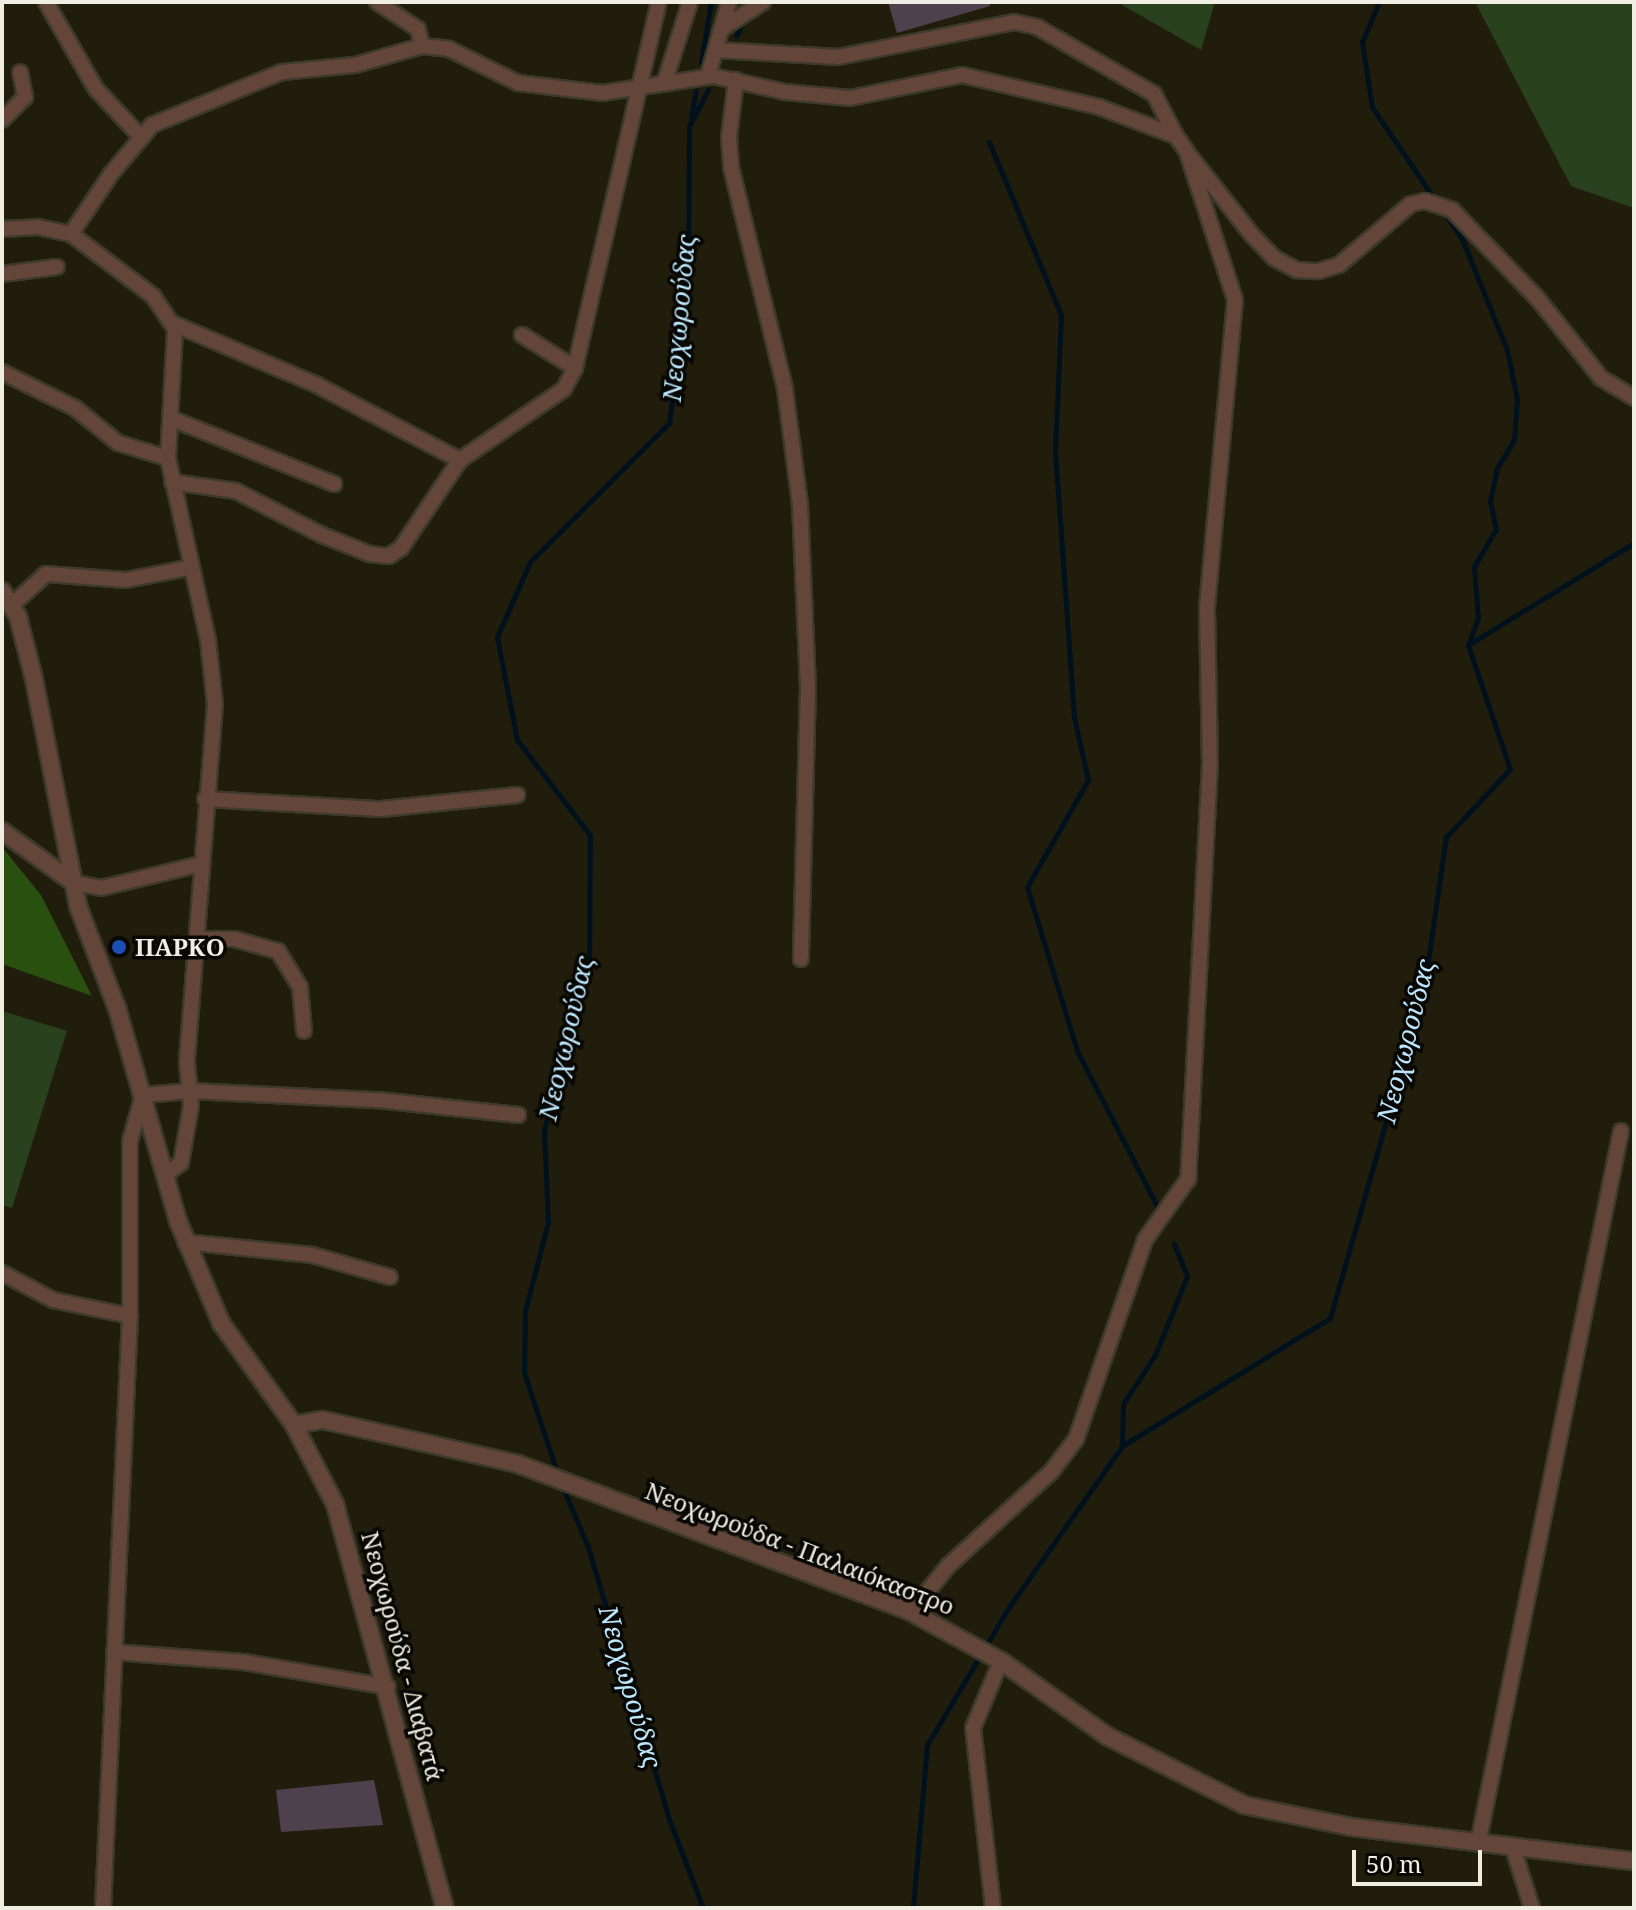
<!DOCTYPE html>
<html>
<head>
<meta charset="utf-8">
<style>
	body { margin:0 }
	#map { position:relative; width:1636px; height:1910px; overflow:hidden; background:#201d0c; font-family:"Noto Serif",serif }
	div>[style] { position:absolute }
	.green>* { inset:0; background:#2a411d }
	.forest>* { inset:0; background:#29500e }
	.stream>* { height:5px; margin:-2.5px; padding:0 2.5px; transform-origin:2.5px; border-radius:2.5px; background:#00111d }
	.building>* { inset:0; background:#4f404d }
	.roads { filter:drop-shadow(2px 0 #3d3a2a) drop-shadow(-2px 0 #3d3a2a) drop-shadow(0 2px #3d3a2a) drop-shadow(0 -2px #3d3a2a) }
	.minor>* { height:14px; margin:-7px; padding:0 7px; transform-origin:7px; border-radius:7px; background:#634539 }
	.tertiary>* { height:16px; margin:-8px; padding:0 8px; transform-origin:8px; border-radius:8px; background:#634539 }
	.dots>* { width:22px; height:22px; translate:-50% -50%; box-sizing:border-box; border:4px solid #080703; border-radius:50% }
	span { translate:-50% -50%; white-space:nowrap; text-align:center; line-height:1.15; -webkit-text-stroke:7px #080703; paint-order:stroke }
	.poi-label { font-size:24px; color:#f0eee3; font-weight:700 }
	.left { translate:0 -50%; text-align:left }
	.street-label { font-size:24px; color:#f0eee3 }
	.water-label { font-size:26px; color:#bce6fc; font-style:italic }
	.frame { position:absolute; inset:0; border:4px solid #f0eee3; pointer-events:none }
	.scale { position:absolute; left:1352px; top:1850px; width:130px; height:36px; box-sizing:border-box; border:4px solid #f0eee3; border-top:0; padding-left:10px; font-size:24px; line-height:28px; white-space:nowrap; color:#f0eee3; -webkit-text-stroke:6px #080703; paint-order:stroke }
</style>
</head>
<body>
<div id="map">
	<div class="green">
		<i style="clip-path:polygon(1117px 2px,1215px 2px,1201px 50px)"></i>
		<i style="clip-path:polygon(1475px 2px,1634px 2px,1634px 208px,1571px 186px)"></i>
		<i style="clip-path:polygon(2px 1011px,67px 1031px,12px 1208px,2px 1205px)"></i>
	</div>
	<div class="forest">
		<i style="clip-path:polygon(2px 847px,41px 895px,92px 996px,2px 964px)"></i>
	</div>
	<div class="stream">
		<i style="left:1379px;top:2px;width:43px;rotate:113deg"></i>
		<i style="left:1362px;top:42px;width:66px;rotate:81.3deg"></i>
		<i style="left:1372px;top:107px;width:114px;rotate:55.8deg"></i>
		<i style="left:736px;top:36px;width:8px;rotate:-60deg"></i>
		<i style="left:701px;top:62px;width:61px;rotate:-80.5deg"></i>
		<i style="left:691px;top:117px;width:26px;rotate:-79deg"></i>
		<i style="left:989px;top:142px;width:187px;rotate:67.4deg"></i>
		<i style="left:1061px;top:315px;width:136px;rotate:92.5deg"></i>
		<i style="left:1055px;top:451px;width:267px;rotate:85.9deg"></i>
		<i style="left:1074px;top:717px;width:65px;rotate:77.5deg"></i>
		<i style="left:1088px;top:780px;width:123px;rotate:119.7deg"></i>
		<i style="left:1027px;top:887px;width:171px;rotate:73deg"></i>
		<i style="left:1077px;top:1051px;width:181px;rotate:62.7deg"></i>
		<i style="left:1444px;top:212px;width:32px;rotate:56deg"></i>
		<i style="left:1462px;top:239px;width:120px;rotate:67.9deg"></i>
		<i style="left:1507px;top:350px;width:50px;rotate:78.5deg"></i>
		<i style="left:1517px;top:399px;width:41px;rotate:94.2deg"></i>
		<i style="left:1514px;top:440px;width:33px;rotate:121deg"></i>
		<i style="left:1497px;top:468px;width:34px;rotate:102deg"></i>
		<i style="left:1490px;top:501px;width:29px;rotate:78deg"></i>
		<i style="left:1496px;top:529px;width:44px;rotate:120.1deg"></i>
		<i style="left:1474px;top:567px;width:51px;rotate:85.5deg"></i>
		<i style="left:1478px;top:618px;width:29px;rotate:110deg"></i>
		<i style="left:1122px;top:1446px;width:42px;rotate:-88.6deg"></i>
		<i style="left:1123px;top:1404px;width:59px;rotate:-56.9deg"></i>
		<i style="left:1155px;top:1355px;width:85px;rotate:-67.9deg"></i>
		<i style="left:1187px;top:1276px;width:35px;rotate:-112deg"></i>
		<i style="left:557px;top:1473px;width:106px;rotate:-108.1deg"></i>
		<i style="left:524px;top:1372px;width:61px;rotate:-89.1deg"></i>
		<i style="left:525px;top:1311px;width:92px;rotate:-75.5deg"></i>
		<i style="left:548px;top:1222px;width:92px;rotate:-92.5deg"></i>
		<i style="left:544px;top:1130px;width:167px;rotate:-74.4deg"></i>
		<i style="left:589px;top:969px;width:134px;rotate:-89.6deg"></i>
		<i style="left:590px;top:835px;width:120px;rotate:-127.5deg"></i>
		<i style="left:517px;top:740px;width:105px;rotate:-101deg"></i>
		<i style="left:497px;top:637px;width:82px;rotate:-66.3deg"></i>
		<i style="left:530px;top:562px;width:197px;rotate:-45deg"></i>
		<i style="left:669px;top:423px;width:143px;rotate:-82.4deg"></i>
		<i style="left:688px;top:281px;width:155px;rotate:-89.6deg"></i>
		<i style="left:689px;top:126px;width:41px;rotate:-62.2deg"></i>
		<i style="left:562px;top:1486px;width:66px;rotate:66.9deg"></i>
		<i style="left:588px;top:1547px;width:284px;rotate:73.4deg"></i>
		<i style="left:669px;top:1819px;width:95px;rotate:69.1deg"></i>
		<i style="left:913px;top:1908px;width:164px;rotate:-85.1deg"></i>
		<i style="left:927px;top:1745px;width:161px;rotate:-59.3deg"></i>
		<i style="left:1009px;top:1607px;width:197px;rotate:-54.9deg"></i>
		<i style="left:1122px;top:1446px;width:244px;rotate:-31.6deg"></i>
		<i style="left:1330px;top:1318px;width:342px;rotate:-74.1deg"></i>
		<i style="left:1424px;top:989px;width:154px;rotate:-81.8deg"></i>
		<i style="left:1446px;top:837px;width:93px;rotate:-46.7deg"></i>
		<i style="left:1510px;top:769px;width:131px;rotate:-108.7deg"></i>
		<i style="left:1468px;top:645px;width:195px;rotate:-31.6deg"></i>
	</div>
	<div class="building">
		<i style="clip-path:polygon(888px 2px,990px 2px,990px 6px,897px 33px)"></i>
		<i style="clip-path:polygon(374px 1780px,383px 1825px,281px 1832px,276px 1790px)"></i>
	</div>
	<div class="roads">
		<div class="minor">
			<i style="left:46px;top:2px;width:100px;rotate:60.1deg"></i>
			<i style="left:96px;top:89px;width:64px;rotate:46.9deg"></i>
			<i style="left:377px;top:2px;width:49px;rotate:33.4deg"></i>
			<i style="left:418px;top:29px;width:17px;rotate:77deg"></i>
			<i style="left:721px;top:29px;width:50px;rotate:-32.7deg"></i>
			<i style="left:716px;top:50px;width:122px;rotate:3.3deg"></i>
			<i style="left:838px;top:57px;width:179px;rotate:-11.2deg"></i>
			<i style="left:1014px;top:22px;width:24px;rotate:12deg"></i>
			<i style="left:1037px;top:27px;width:135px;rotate:29.8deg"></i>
			<i style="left:1154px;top:94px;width:47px;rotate:62.4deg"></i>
			<i style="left:708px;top:76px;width:77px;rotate:-74.2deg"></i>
			<i style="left:736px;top:80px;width:57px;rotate:97deg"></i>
			<i style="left:729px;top:137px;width:30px;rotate:86deg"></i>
			<i style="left:731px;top:167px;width:228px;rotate:76.3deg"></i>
			<i style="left:785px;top:389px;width:116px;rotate:82.6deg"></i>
			<i style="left:800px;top:504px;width:183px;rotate:87.5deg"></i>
			<i style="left:808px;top:687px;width:272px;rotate:91.5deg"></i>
			<i style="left:665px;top:81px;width:83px;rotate:-72.4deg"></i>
			<i style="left:2px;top:120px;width:33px;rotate:-45deg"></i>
			<i style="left:25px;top:97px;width:25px;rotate:-101deg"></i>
			<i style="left:1190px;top:156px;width:100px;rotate:51.9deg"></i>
			<i style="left:1252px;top:235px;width:32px;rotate:46deg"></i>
			<i style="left:1274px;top:258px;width:26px;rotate:28deg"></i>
			<i style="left:1297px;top:270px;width:22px;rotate:3deg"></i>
			<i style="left:1319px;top:271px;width:21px;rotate:-17deg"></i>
			<i style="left:1339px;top:265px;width:94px;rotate:-40.3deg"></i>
			<i style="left:1411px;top:204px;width:14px;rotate:-12deg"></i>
			<i style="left:1425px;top:201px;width:28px;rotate:18deg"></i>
			<i style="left:1452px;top:210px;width:124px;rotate:46deg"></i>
			<i style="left:1538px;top:299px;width:101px;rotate:51.4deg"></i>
			<i style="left:1601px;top:378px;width:39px;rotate:31deg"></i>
			<i style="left:2px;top:229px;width:36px;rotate:-3deg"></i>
			<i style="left:38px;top:227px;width:34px;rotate:12deg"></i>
			<i style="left:71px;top:234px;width:103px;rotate:37.1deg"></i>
			<i style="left:153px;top:296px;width:40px;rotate:56deg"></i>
			<i style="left:175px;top:329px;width:129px;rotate:93.1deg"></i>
			<i style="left:168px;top:458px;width:186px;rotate:77.6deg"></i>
			<i style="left:208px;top:640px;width:64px;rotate:83.8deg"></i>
			<i style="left:215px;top:704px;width:360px;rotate:94.5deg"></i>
			<i style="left:187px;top:1063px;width:43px;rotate:84.7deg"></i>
			<i style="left:191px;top:1106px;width:58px;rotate:100deg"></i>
			<i style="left:181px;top:1163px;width:20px;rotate:143deg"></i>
			<i style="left:71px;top:234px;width:72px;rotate:-56.3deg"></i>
			<i style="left:111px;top:174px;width:64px;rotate:-50.1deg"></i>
			<i style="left:152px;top:125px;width:140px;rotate:-22.2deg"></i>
			<i style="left:282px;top:72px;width:73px;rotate:-5.5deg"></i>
			<i style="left:355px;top:65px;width:70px;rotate:-15.8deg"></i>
			<i style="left:422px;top:46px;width:27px;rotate:6deg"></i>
			<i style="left:449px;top:49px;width:77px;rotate:26.2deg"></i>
			<i style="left:518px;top:83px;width:85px;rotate:6.8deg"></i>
			<i style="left:602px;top:93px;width:112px;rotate:-8.7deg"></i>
			<i style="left:713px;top:76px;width:74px;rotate:12.5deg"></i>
			<i style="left:785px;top:92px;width:65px;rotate:5.3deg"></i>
			<i style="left:850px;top:98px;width:114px;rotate:-11.6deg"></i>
			<i style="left:962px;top:75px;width:141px;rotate:13.1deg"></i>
			<i style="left:1099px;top:107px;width:82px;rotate:20.6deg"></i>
			<i style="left:1176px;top:136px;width:19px;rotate:55deg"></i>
			<i style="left:1187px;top:152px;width:156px;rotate:72deg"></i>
			<i style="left:1235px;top:300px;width:309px;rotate:95.2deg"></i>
			<i style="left:1207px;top:608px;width:156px;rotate:88.9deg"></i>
			<i style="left:1210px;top:764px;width:416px;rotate:93deg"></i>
			<i style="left:1188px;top:1179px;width:75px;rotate:125.2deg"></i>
			<i style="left:1145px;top:1240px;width:211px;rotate:109.1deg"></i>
			<i style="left:1076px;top:1439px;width:40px;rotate:127deg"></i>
			<i style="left:1052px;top:1471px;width:141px;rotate:137.6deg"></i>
			<i style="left:948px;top:1566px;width:59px;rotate:128.8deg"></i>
			<i style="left:2px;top:274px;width:55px;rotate:-7.3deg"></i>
			<i style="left:174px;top:324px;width:153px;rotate:23.1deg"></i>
			<i style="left:315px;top:384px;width:164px;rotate:27.7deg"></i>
			<i style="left:522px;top:335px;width:62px;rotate:31.9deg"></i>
			<i style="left:2px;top:372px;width:81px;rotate:26.3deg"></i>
			<i style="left:75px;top:408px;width:55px;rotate:39.1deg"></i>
			<i style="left:118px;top:443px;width:52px;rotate:16.7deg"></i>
			<i style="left:170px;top:418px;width:177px;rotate:21.9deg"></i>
			<i style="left:172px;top:482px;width:65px;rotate:8deg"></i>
			<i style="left:236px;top:491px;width:97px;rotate:27.1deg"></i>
			<i style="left:322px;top:535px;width:52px;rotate:21.6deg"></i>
			<i style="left:370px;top:554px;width:19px;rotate:6deg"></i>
			<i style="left:389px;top:556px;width:14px;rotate:-34deg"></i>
			<i style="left:401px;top:548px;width:106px;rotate:-56.2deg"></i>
			<i style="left:460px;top:460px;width:126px;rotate:-34.3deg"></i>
			<i style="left:564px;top:389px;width:24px;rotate:-62deg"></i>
			<i style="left:575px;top:368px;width:376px;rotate:-77.1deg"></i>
			<i style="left:12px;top:605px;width:46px;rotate:-42.4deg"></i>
			<i style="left:46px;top:574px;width:80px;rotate:4.3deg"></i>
			<i style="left:126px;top:580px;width:67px;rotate:-11.1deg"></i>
			<i style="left:205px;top:799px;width:176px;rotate:3.3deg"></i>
			<i style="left:381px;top:809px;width:137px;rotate:-5.9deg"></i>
			<i style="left:74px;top:883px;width:27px;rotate:10deg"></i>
			<i style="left:101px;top:888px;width:103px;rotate:-13.5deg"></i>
			<i style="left:197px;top:939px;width:37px"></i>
			<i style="left:234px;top:939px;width:46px;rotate:15.3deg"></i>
			<i style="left:278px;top:951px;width:42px;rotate:58.6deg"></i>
			<i style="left:300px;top:987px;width:44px;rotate:84.8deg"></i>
			<i style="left:185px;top:1242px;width:128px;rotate:5.8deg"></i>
			<i style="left:312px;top:1255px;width:81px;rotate:15.8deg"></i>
			<i style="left:2px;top:1273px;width:58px;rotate:27.9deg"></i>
			<i style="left:53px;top:1300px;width:79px;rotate:11.7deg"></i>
			<i style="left:114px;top:1652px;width:130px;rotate:4.4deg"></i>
			<i style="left:244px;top:1662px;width:146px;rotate:9.8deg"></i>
			<i style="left:1478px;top:1844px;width:727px;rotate:-78.66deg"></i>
			<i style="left:1513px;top:1848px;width:63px;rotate:72.4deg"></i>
			<i style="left:103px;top:1908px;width:593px;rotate:-87.39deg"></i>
			<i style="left:130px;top:1316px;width:175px;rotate:-90deg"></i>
			<i style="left:130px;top:1141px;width:48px;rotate:-74.2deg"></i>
			<i style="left:143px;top:1095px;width:48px;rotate:-4.8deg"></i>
			<i style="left:191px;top:1091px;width:187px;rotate:2.8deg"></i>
			<i style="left:378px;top:1100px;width:141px;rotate:6.1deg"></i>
			<i style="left:993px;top:1908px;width:181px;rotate:-96.3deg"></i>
			<i style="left:973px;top:1728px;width:73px;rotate:-67.3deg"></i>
		</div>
		<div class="tertiary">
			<i style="left:2px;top:591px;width:31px;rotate:58deg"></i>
			<i style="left:18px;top:617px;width:64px;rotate:75.5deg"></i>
			<i style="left:34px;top:679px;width:231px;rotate:79deg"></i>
			<i style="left:78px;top:906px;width:109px;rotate:69.1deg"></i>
			<i style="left:117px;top:1008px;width:222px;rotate:74deg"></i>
			<i style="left:178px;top:1221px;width:111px;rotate:67.1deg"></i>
			<i style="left:221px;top:1323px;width:125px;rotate:54.4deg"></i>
			<i style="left:294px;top:1425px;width:89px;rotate:62.6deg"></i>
			<i style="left:335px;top:1504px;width:419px;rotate:74.8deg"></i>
			<i style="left:2px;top:831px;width:89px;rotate:35.8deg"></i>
			<i style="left:294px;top:1425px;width:29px;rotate:-10deg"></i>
			<i style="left:323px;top:1420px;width:200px;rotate:12.7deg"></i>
			<i style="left:518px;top:1464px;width:420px;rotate:20.6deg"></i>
			<i style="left:911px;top:1612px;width:102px;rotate:28.6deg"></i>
			<i style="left:1001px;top:1661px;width:130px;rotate:35.3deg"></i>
			<i style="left:1107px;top:1736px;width:153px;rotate:26.7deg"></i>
			<i style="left:1244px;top:1805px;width:109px;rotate:11.6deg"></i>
			<i style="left:1351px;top:1827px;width:285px;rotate:6.9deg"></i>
		</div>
	</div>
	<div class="dots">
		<i style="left:119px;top:947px;background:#1a4fb4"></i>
	</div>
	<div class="poi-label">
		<span class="left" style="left:135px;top:947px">ΠΑΡΚΟ</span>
	</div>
	<div class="street-label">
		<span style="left:800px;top:1548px;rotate:21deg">Νεοχωρούδα - Παλαιόκαστρο</span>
		<span style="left:403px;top:1656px;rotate:75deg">Νεοχωρούδα - Διαβατά</span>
	</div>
	<div class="water-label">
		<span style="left:679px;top:318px;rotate:-85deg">Νεοχωρούδας</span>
		<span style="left:566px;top:1038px;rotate:-77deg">Νεοχωρούδας</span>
		<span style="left:1406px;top:1041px;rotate:-76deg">Νεοχωρούδας</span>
		<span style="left:630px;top:1687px;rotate:74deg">Νεοχωρούδας</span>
	</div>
	<div class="frame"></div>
	<div class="scale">50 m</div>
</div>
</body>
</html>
